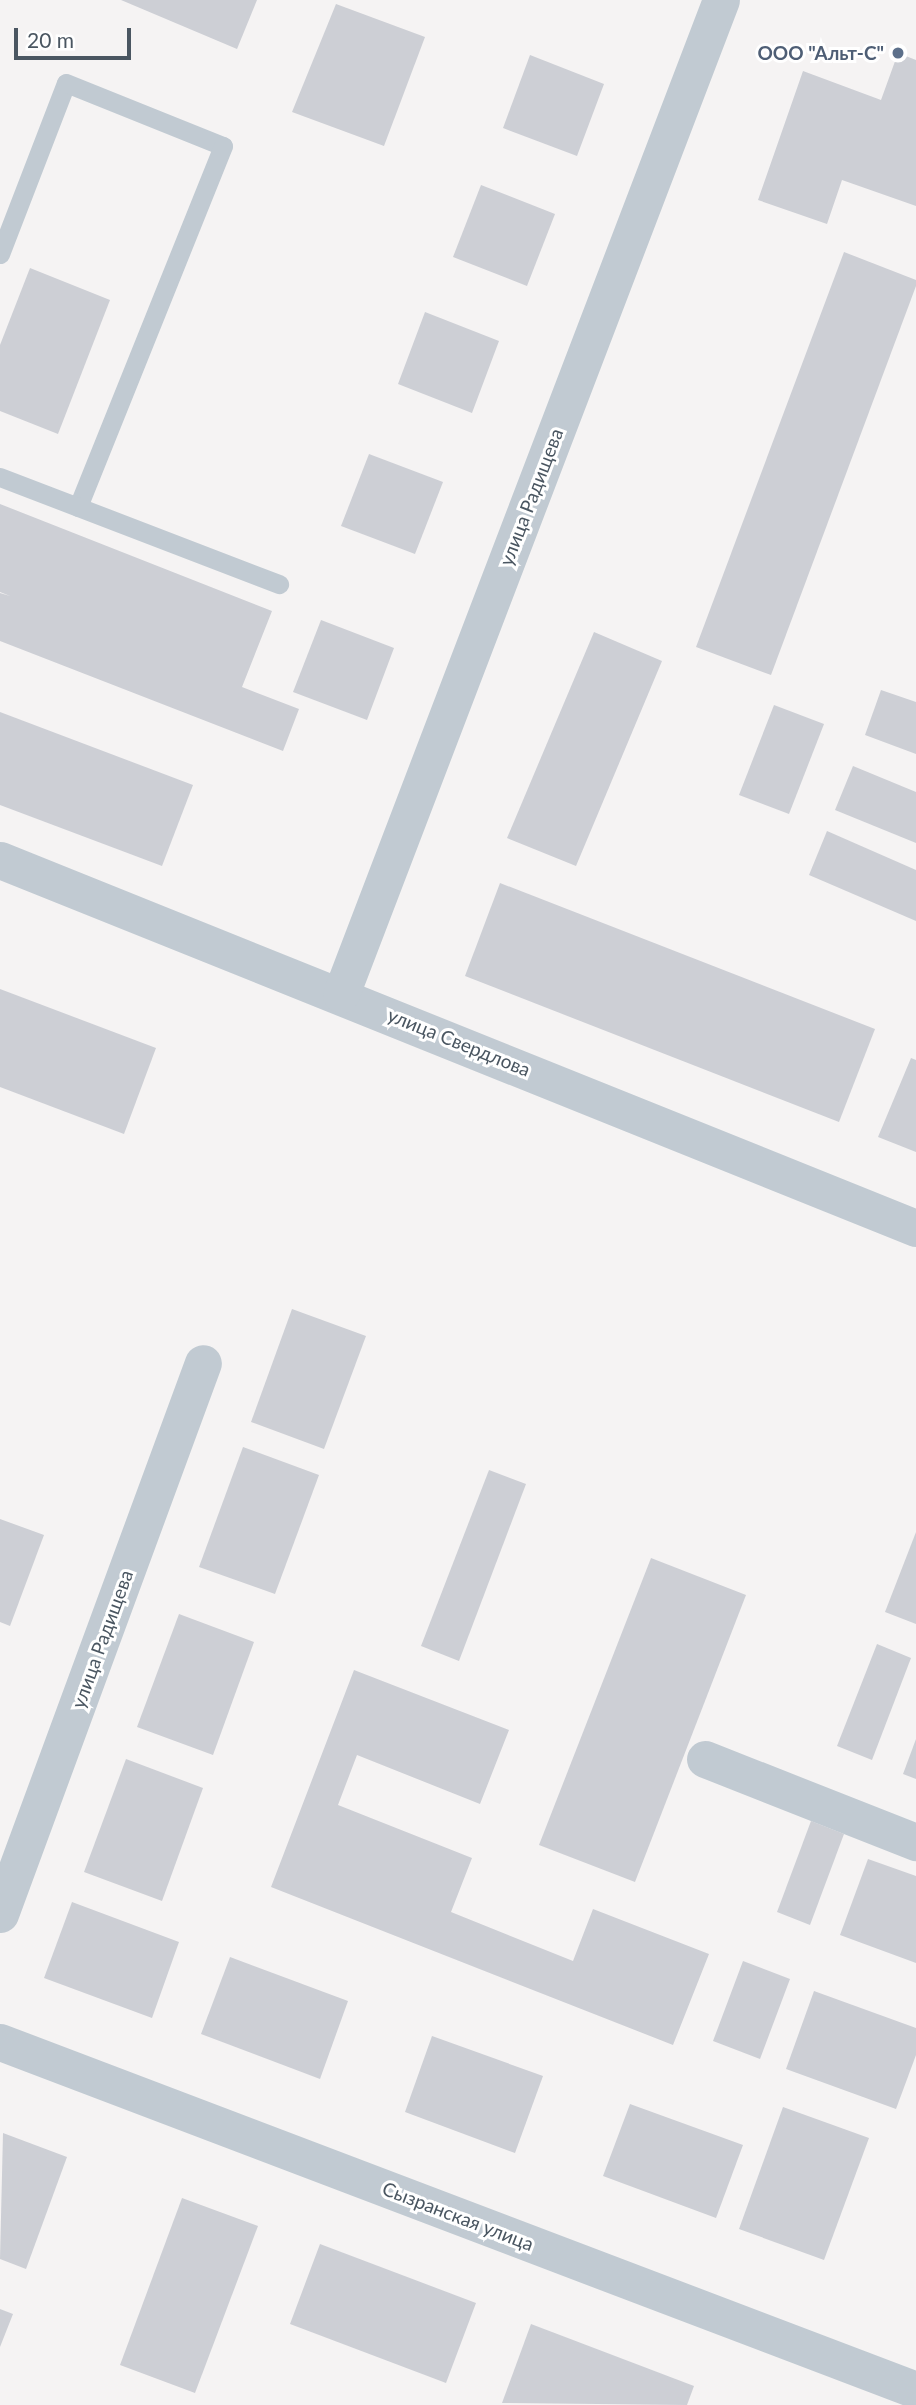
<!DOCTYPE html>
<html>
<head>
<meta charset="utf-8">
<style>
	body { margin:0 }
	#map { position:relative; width:916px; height:2405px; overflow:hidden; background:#f5f3f3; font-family:Lato,sans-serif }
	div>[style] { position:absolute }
	.building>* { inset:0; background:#cdcfd5 }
	.service>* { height:19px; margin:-9.5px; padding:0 9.5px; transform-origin:9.5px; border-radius:9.5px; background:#c1cad2 }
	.minor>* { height:37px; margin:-18.5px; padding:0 18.5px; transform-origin:18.5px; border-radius:18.5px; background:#c1cad2 }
	.dots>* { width:19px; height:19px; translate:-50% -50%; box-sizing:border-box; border:4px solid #fff; border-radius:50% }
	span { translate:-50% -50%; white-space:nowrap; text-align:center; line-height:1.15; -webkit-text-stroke:6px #fff; paint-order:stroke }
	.service-label { font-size:19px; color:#4e5e75; font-weight:700 }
	.right { translate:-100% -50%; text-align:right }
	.street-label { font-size:19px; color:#4a5661 }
	.scale { position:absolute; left:14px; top:28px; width:117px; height:32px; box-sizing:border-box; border:4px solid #4a5661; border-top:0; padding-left:9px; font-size:21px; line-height:24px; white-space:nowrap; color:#4a5661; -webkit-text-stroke:5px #fff; paint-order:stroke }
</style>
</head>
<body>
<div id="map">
	<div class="building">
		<i style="clip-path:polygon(121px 0,257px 0,237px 49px)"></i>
		<i style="clip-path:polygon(336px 4px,425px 37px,384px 146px,292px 112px)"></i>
		<i style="clip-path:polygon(898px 53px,916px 60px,916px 206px,842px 180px,827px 224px,758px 200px,803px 71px,881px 100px)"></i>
		<i style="clip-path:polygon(530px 55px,604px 84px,577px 156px,503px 128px)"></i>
		<i style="clip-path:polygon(481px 185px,555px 214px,527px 286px,453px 257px)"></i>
		<i style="clip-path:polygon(844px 252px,916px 280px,916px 286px,771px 675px,696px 647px)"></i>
		<i style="clip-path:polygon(30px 268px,110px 300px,58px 434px,0 411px,0 345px)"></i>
		<i style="clip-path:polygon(425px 312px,499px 341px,472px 413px,398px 384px)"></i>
		<i style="clip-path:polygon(369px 454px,443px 482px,415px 554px,341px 526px)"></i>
		<i style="clip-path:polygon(0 504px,272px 611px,242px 687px,299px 709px,283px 751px,0 641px,0 593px,10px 596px,0 592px)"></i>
		<i style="clip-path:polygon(321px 620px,394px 648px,367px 720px,293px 692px)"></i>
		<i style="clip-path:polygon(594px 632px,662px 661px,576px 866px,507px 838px)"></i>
		<i style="clip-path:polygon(881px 690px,916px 702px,916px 754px,865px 735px)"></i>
		<i style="clip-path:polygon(774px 705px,824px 724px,789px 814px,739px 795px)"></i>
		<i style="clip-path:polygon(0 712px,193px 785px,162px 866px,0 805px)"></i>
		<i style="clip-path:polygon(853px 766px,916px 792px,916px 843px,835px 810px)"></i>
		<i style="clip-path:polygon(827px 831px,916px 870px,916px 921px,809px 875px)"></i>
		<i style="clip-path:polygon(500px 883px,875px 1029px,839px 1122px,465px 976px)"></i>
		<i style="clip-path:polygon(0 989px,156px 1048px,124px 1134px,0 1087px)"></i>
		<i style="clip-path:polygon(911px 1058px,916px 1060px,916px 1152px,878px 1137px)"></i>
		<i style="clip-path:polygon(292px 1309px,366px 1336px,324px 1449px,251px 1422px)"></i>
		<i style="clip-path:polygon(243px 1447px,319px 1475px,275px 1594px,199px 1567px)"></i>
		<i style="clip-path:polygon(489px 1470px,526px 1484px,459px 1661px,421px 1646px)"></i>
		<i style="clip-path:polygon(0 1519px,44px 1535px,10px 1626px,0 1622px)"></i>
		<i style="clip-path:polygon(916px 1532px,916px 1624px,885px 1612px)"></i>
		<i style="clip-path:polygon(651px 1558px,746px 1595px,635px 1882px,539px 1845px)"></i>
		<i style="clip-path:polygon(179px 1614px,254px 1642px,213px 1755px,137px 1727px)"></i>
		<i style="clip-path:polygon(877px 1644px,911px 1658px,872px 1760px,837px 1746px)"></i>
		<i style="clip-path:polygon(354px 1670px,509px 1730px,480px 1804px,357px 1755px,338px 1805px,472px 1858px,451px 1912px,573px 1961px,593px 1909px,709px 1954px,673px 2045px,271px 1887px)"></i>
		<i style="clip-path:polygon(916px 1739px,916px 1779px,903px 1774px)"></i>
		<i style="clip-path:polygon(126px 1759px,203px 1788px,162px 1901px,84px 1872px)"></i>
		<i style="clip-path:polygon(811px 1821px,844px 1834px,810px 1925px,777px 1912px)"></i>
		<i style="clip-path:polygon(868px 1859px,916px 1876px,916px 1963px,840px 1935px)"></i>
		<i style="clip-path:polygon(72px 1902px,179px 1942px,152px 2018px,44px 1978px)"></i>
		<i style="clip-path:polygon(230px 1957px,348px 2001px,320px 2079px,201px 2034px)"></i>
		<i style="clip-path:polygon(743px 1961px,790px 1979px,760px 2059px,713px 2041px)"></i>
		<i style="clip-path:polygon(814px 1991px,916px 2028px,916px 2055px,896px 2109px,786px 2069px)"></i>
		<i style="clip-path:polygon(432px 2036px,543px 2076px,515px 2153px,405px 2112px)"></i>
		<i style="clip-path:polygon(630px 2104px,743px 2145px,716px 2218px,603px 2176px)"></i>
		<i style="clip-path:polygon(783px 2107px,869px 2138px,824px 2260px,739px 2229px)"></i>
		<i style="clip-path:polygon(3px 2133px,67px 2157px,26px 2269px,0 2259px)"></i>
		<i style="clip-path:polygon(182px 2198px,258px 2226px,195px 2393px,120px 2365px)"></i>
		<i style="clip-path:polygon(320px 2244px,476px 2303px,446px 2383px,290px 2324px)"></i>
		<i style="clip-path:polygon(0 2309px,13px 2314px,0 2347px)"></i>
		<i style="clip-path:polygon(531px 2324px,694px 2386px,687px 2405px,502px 2403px)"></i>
	</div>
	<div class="service">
		<i style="left:0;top:254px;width:183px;rotate:-68.9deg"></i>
		<i style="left:66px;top:83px;width:169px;rotate:21.9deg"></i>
		<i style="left:223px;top:146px;width:389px;rotate:111.9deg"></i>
		<i style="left:0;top:477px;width:299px;rotate:21deg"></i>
	</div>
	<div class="minor">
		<i style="left:0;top:860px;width:987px;rotate:21.89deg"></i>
		<i style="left:341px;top:994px;width:1064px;rotate:-69.08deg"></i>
		<i style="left:705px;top:1759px;width:227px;rotate:21.5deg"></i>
		<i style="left:0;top:1914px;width:587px;rotate:-69.78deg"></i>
		<i style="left:0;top:2042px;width:980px;rotate:20.8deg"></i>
	</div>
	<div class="dots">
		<i style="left:898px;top:53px;background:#5c6f8a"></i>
	</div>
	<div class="service-label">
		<span class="right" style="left:884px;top:53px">ООО "Альт-С"</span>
	</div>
	<div class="street-label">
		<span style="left:531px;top:497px;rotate:-69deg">улица Радищева</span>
		<span style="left:459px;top:1042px;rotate:22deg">улица Свердлова</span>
		<span style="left:102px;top:1639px;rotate:-70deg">улица Радищева</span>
		<span style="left:458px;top:2216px;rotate:21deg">Сызранская улица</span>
	</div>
	<div class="scale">20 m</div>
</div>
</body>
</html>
